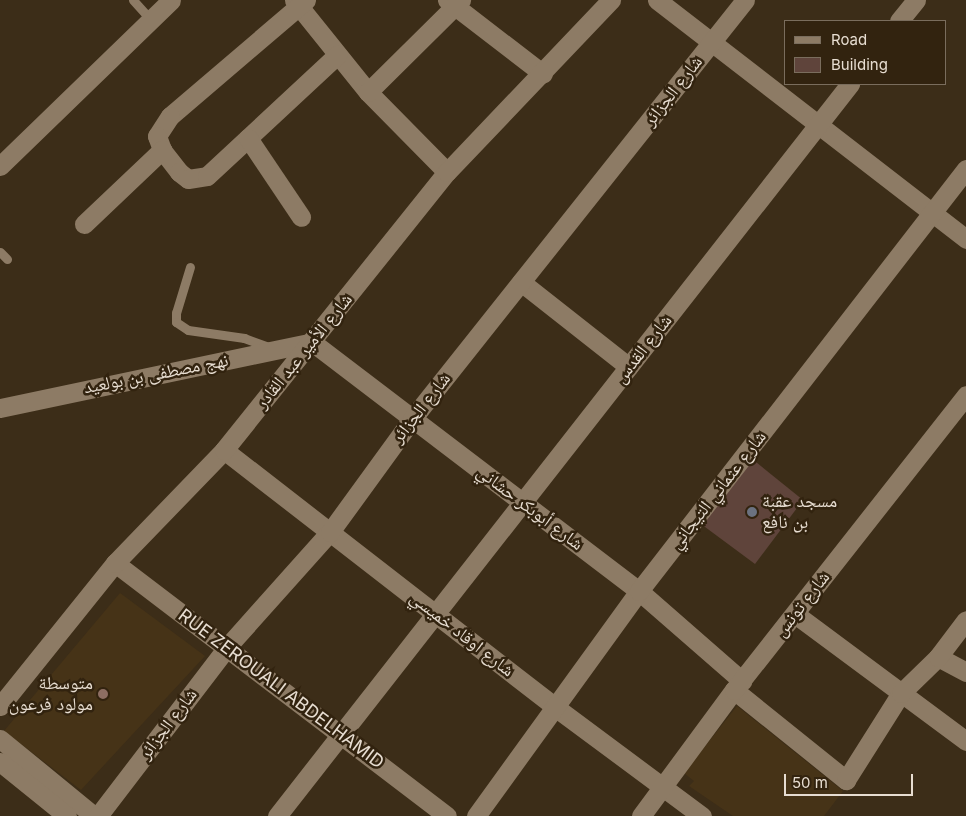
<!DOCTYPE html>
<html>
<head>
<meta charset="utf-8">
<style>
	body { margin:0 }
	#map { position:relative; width:966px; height:816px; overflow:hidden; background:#3c2d18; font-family:Inter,"Noto Naskh Arabic",sans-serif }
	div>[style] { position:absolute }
	.built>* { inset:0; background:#463317 }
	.building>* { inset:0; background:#5f443b }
	.lane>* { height:9px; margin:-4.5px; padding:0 4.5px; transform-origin:4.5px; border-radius:4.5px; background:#8d7b65 }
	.street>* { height:19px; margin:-9.5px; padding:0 9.5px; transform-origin:9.5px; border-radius:9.5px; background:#8d7b65 }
	.dots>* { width:14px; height:14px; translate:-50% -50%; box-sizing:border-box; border:2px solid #32230f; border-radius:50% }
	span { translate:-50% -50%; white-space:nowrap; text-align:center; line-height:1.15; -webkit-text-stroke:5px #32230f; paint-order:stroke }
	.street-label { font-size:18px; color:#e7ddd1 }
	.poi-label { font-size:18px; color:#e7ddd1 }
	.left { translate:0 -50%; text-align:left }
	.right { translate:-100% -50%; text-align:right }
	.legend { position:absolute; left:784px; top:20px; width:162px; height:65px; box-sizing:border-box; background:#32230f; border:1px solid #7a6d5d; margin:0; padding:6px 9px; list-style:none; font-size:15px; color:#e7ddd1 }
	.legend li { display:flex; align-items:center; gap:10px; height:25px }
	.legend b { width:25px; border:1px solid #7a6d5d }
	.scale { position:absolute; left:784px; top:774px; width:129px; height:22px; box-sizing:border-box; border:2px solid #e7ddd1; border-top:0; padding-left:6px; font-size:15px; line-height:18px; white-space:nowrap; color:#e7ddd1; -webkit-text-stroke:4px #32230f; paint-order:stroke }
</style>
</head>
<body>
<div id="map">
	<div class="built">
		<i style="clip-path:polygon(120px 593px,205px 656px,81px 790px,4px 731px)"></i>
		<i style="clip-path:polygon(737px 706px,843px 791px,824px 816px,733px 816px,689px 786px,694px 781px,684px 773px)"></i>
	</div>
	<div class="building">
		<i style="clip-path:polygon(751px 458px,803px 500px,755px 564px,701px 524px)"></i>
	</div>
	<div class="lane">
		<i style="left:133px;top:0;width:27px;rotate:48deg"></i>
		<i style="left:0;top:252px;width:10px;rotate:45deg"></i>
		<i style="left:190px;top:267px;width:48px;rotate:106.9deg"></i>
		<i style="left:176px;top:313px;width:9px;rotate:90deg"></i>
		<i style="left:176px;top:322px;width:14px;rotate:34deg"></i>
		<i style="left:188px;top:330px;width:57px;rotate:8.1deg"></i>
		<i style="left:244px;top:338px;width:27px;rotate:20deg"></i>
	</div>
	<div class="street">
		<i style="left:294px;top:0;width:118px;rotate:51.2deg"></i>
		<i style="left:368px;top:92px;width:112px;rotate:45.4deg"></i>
		<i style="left:306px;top:0;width:179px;rotate:139.5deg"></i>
		<i style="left:170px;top:116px;width:24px;rotate:123deg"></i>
		<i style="left:157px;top:136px;width:15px;rotate:70deg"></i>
		<i style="left:162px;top:150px;width:28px;rotate:52deg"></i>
		<i style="left:179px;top:172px;width:11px;rotate:38deg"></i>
		<i style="left:188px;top:179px;width:19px;rotate:-9deg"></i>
		<i style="left:207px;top:176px;width:178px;rotate:-42.9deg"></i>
		<i style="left:447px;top:0;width:121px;rotate:37.6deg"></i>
		<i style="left:657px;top:0;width:391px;rotate:37.7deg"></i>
		<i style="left:899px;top:21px;width:27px;rotate:-51deg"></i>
		<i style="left:368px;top:92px;width:131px;rotate:-44.7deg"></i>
		<i style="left:248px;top:138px;width:95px;rotate:56.1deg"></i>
		<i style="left:0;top:166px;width:238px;rotate:-44.1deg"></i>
		<i style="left:84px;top:224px;width:108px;rotate:-43.5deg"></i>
		<i style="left:521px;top:282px;width:137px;rotate:38.2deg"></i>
		<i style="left:0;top:408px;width:319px;rotate:-11.9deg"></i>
		<i style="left:312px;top:342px;width:411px;rotate:37.3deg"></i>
		<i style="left:639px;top:591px;width:137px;rotate:41.1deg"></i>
		<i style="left:224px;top:450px;width:419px;rotate:37.8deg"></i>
		<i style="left:555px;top:707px;width:183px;rotate:36.6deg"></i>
		<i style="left:115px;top:563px;width:417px;rotate:37.3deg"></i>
		<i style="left:795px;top:614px;width:213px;rotate:36.6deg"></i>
		<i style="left:938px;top:657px;width:32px;rotate:28deg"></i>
		<i style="left:734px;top:690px;width:144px;rotate:38.8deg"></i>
		<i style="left:846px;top:780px;width:103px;rotate:-57.7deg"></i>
		<i style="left:901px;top:693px;width:52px;rotate:-44.2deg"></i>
		<i style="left:938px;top:657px;width:46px;rotate:-52.9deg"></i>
		<i style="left:0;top:706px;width:184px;rotate:-51.2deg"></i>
		<i style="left:115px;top:563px;width:157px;rotate:-46deg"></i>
		<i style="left:224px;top:450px;width:356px;rotate:-51.3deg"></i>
		<i style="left:447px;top:172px;width:238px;rotate:-46.4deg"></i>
		<i style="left:0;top:739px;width:122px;rotate:39.3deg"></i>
		<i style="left:0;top:762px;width:86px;rotate:38.9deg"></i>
		<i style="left:98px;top:816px;width:213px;rotate:-52.6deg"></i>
		<i style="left:227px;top:647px;width:154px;rotate:-48.2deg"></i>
		<i style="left:330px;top:532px;width:140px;rotate:-54deg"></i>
		<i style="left:412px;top:419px;width:535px;rotate:-51.52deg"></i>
		<i style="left:277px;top:816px;width:930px;rotate:-51.95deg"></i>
		<i style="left:476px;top:816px;width:278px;rotate:-54.1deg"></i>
		<i style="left:639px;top:591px;width:534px;rotate:-52.23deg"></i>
		<i style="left:641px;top:816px;width:157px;rotate:-53.6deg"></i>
		<i style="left:734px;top:690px;width:375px;rotate:-51.8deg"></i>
	</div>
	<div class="dots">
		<i style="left:752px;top:512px;background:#6b7280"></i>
		<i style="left:103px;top:694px;background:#8d6e63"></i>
	</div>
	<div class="street-label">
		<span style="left:673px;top:91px;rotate:-52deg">شارع الجزائر</span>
		<span style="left:643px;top:349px;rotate:-52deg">شارع القدس</span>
		<span style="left:304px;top:351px;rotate:-51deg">شارع الأمير عبد القادر</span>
		<span style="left:156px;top:374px;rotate:-11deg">نهج مصطفى بن بولعيد</span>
		<span style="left:421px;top:408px;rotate:-52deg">شارع الجزائر</span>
		<span style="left:718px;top:490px;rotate:-52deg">شارع عثماني التيجاني</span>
		<span style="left:530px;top:508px;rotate:37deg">شارع أبوبكر حشاني</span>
		<span style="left:802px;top:604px;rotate:-52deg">شارع تونس</span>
		<span style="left:462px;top:634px;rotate:38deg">شارع اوقاد خميسي</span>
		<span style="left:281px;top:689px;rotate:37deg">RUE ZEROUALI ABDELHAMID</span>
		<span style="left:168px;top:724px;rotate:-53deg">شارع الجزائر</span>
	</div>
	<div class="poi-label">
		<span class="left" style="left:762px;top:512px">مسجد عقبة<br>بن نافع</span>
		<span class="right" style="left:93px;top:694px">متوسطة<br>مولود فرعون</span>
	</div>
	<ul class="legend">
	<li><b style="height:6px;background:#8d7b65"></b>Road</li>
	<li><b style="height:14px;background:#5f443b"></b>Building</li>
	</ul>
	<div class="scale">50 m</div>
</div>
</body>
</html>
